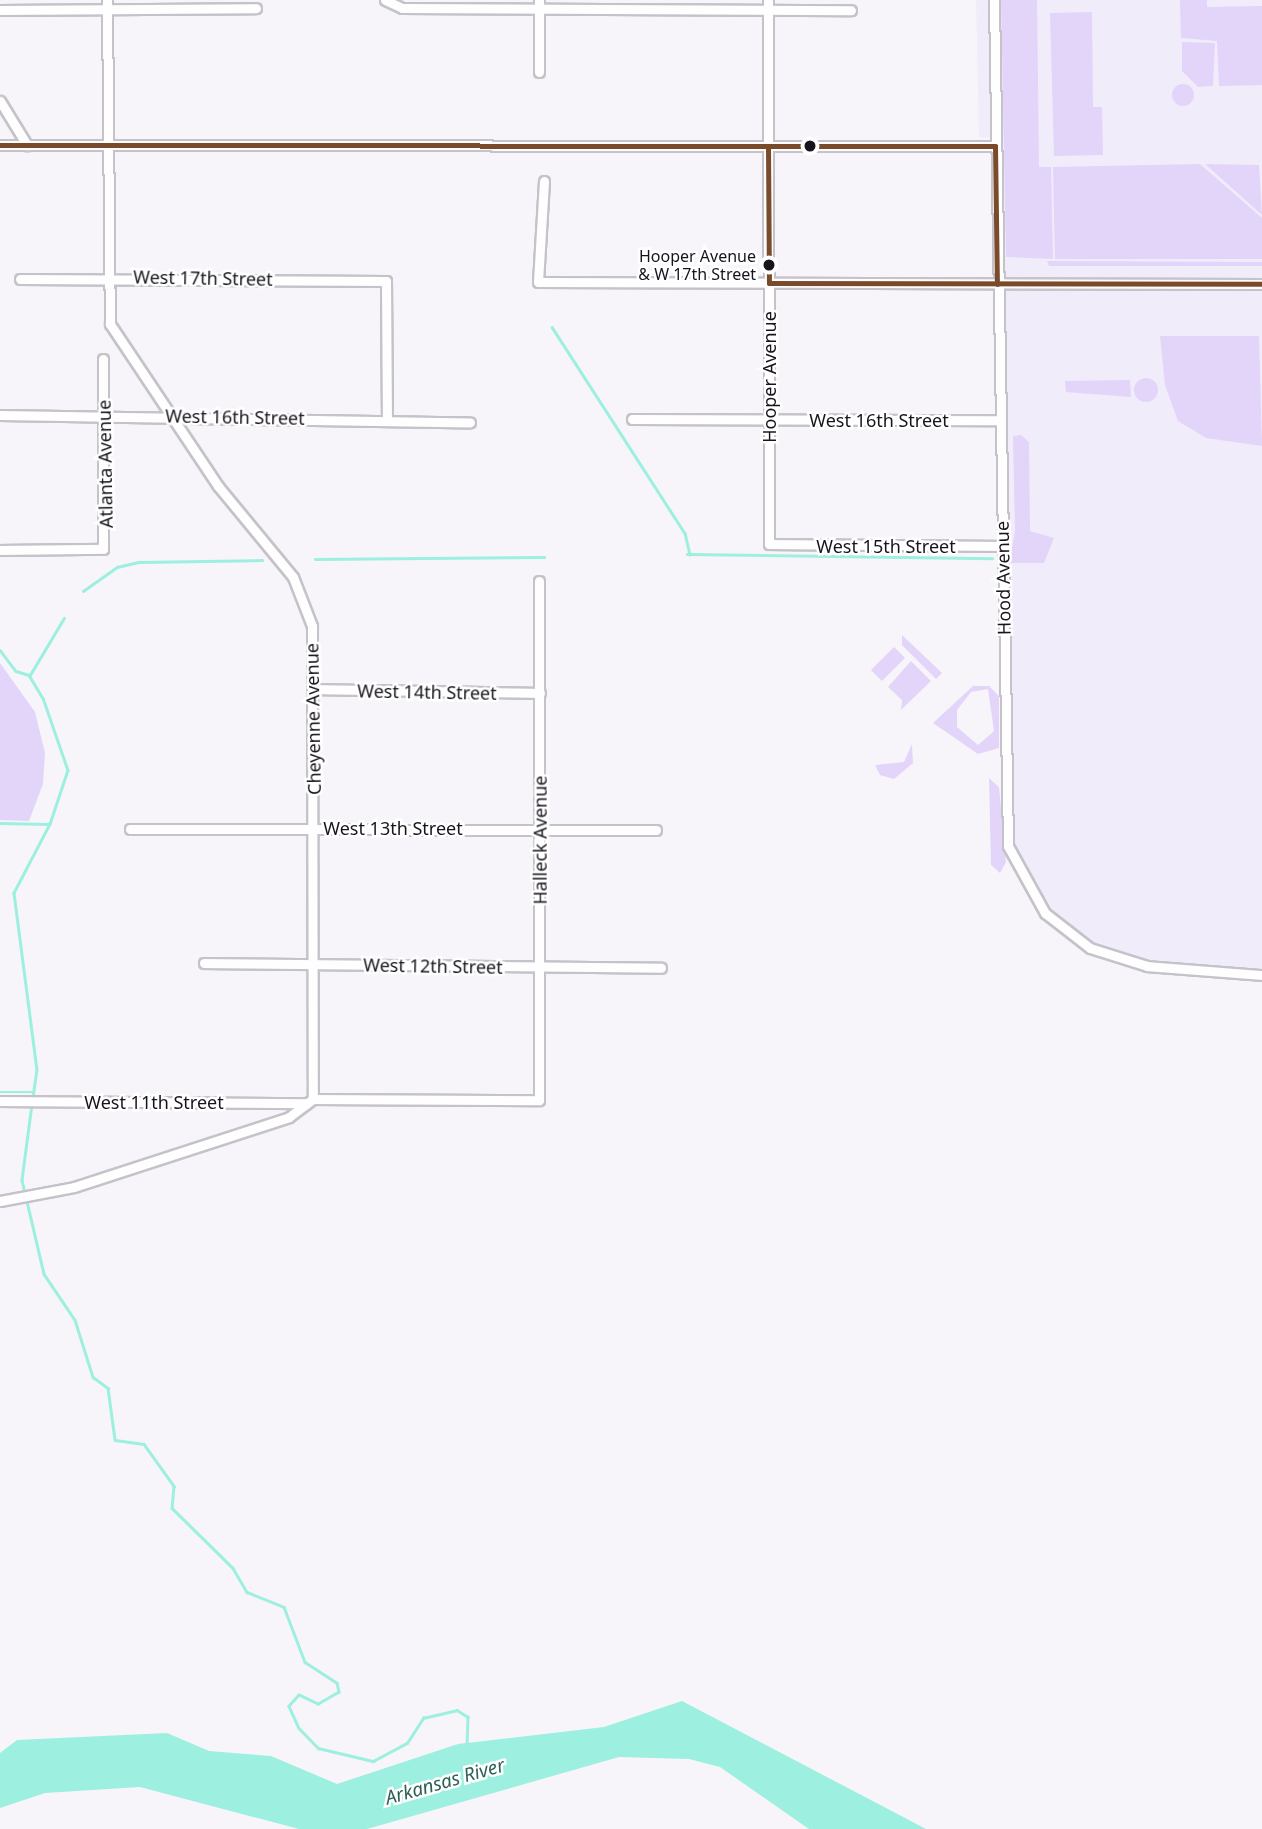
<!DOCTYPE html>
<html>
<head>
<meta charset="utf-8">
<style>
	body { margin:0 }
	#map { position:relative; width:1262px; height:1829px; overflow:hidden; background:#f7f5fa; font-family:"Noto Sans",sans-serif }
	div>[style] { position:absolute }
	.built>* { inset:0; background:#f1ecfa }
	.green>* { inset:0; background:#e2d5f9 }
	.round { border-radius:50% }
	.water>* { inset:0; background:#9defe0 }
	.stream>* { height:2.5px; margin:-1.25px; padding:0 1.25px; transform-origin:1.25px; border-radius:1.25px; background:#9defe0 }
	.roads { filter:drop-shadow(2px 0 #c5c2ca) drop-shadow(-2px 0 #c5c2ca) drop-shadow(0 2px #c5c2ca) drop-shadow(0 -2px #c5c2ca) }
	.minor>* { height:9px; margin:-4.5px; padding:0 4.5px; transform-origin:4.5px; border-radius:4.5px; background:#fefefe }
	.bus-1>* { height:5px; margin:-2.5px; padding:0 2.5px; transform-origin:2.5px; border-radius:2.5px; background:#7a4b2a }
	.dots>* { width:19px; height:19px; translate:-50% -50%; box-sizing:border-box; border:4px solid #fff; border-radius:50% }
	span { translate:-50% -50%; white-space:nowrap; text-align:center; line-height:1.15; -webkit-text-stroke:5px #fff; paint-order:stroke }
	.bus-label { font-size:16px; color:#18141e }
	.right { translate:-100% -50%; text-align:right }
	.street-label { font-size:18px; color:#18141e }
	.water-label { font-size:19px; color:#2e6056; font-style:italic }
</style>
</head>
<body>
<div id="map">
	<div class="built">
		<i style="clip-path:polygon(976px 0,1262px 0,1262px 975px,1108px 956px,1045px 913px,1007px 838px,1003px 138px,979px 137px)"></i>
	</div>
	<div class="green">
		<i style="clip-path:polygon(1001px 0,1037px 0,1039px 167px,1051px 167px,1053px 259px,1006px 257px)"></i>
		<i style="clip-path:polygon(1180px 0,1207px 0,1207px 7px,1262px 6px,1262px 85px,1219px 86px,1217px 41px,1181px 38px)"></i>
		<i style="clip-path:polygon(1092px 12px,1093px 107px,1102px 107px,1103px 155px,1054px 156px,1050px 13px)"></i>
		<i style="clip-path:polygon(1182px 42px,1215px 43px,1213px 86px,1198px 87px,1182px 71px)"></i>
		<i class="round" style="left:1172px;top:84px;width:22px;height:22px"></i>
		<i style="clip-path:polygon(1200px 164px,1262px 218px,1262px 259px,1055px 259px,1053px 167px)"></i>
		<i style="clip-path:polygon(1205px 164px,1259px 165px,1262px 215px)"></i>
		<i style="clip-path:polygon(1047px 261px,1262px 262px,1262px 266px,1049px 266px)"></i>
		<i style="clip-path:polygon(1160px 336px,1259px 336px,1262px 446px,1206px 438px,1178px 421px,1165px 385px)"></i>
		<i class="round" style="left:1134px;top:378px;width:24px;height:24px"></i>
		<i style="clip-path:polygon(1130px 380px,1131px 397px,1066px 392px,1065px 381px)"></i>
		<i style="clip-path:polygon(1021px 435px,1029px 442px,1030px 531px,1054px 538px,1044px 563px,1009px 563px,1015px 532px,1013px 436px)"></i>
		<i style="clip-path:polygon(902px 635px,942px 673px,936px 679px,902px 645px)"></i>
		<i style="clip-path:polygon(894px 647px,905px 658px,882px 681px,871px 670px)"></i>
		<i style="clip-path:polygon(911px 661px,931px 681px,901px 710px,902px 700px,888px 687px)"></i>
		<i style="clip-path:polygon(0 663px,35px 712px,45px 753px,43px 784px,29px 821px,0 820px)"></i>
		<i style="clip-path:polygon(evenodd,973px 686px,989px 686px,999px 696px,999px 748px,978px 754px,933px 723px,973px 686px,988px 689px,994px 731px,978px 745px,957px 727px,957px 710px,971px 692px,988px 689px)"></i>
		<i style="clip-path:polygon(912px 744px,913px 763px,894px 779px,880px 775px,875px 765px,904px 762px)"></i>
		<i style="clip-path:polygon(989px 778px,999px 787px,1006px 862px,1000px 873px,991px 865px)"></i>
	</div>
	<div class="water">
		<i style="clip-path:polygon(682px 1701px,926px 1829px,809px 1829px,720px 1767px,689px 1759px,619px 1757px,367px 1829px,299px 1829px,140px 1787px,45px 1793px,0 1808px,0 1753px,17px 1740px,167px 1733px,209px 1751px,271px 1756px,337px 1784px,458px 1744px,604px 1727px)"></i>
	</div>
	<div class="stream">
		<i style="left:552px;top:327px;width:245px;rotate:57.2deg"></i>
		<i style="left:685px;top:533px;width:22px;rotate:77deg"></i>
		<i style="left:687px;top:554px;width:305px;rotate:0.8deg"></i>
		<i style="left:315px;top:559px;width:229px;rotate:-0.5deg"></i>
		<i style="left:83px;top:591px;width:42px;rotate:-35.2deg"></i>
		<i style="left:117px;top:567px;width:23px;rotate:-13deg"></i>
		<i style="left:139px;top:562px;width:123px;rotate:-0.9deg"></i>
		<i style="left:0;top:650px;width:26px;rotate:53deg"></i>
		<i style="left:16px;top:671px;width:14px;rotate:17deg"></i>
		<i style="left:29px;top:675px;width:27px;rotate:59deg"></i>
		<i style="left:43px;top:698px;width:76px;rotate:70.9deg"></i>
		<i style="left:68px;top:770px;width:57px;rotate:108.4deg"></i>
		<i style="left:50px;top:824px;width:78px;rotate:117.6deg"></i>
		<i style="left:14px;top:893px;width:177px;rotate:82.6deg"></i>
		<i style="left:37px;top:1069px;width:28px;rotate:98deg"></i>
		<i style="left:30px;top:675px;width:66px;rotate:-59.2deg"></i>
		<i style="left:0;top:823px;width:49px;rotate:1.2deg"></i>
		<i style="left:0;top:1092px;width:34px"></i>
		<i style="left:32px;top:1104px;width:77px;rotate:97.5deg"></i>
		<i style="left:22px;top:1180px;width:97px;rotate:76.8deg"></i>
		<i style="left:44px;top:1274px;width:55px;rotate:56deg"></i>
		<i style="left:75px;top:1320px;width:60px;rotate:72.5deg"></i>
		<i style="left:93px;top:1377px;width:19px;rotate:36deg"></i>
		<i style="left:108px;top:1388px;width:52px;rotate:82.3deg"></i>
		<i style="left:115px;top:1440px;width:29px;rotate:8deg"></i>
		<i style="left:144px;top:1444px;width:52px;rotate:54.5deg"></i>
		<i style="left:174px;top:1486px;width:22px;rotate:95deg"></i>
		<i style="left:172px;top:1508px;width:86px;rotate:44.5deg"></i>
		<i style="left:233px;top:1568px;width:28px;rotate:60deg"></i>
		<i style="left:247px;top:1592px;width:40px;rotate:22deg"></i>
		<i style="left:284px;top:1607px;width:59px;rotate:69.1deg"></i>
		<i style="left:305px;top:1662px;width:38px;rotate:33deg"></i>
		<i style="left:337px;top:1683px;width:9px;rotate:77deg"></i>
		<i style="left:339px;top:1692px;width:24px;rotate:150deg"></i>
		<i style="left:318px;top:1704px;width:21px;rotate:-155deg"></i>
		<i style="left:299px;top:1695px;width:15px;rotate:132deg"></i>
		<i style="left:289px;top:1706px;width:24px;rotate:66deg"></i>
		<i style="left:299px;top:1728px;width:28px;rotate:46deg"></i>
		<i style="left:318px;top:1748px;width:57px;rotate:13.3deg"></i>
		<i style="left:373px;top:1761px;width:38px;rotate:-28deg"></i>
		<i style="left:407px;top:1743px;width:30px;rotate:-57deg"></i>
		<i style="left:423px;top:1718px;width:35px;rotate:-13deg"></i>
		<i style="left:457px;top:1710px;width:13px;rotate:32deg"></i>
		<i style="left:468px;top:1717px;width:27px;rotate:92deg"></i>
	</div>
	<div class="roads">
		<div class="minor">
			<i style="left:107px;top:0;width:324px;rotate:89.5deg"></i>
			<i style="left:110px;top:324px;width:195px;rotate:56.3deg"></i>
			<i style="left:218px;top:486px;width:118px;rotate:50.5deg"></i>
			<i style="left:293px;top:577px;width:53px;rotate:68.8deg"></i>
			<i style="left:312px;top:626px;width:473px;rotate:89.9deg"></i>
			<i style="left:385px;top:0;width:19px;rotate:25deg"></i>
			<i style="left:402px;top:8px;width:449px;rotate:0.3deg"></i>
			<i style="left:539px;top:0;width:72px;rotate:90deg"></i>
			<i style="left:768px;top:0;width:544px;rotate:89.89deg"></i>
			<i style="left:769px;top:544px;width:234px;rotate:0.5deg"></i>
			<i style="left:994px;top:0;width:846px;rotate:89.05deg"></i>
			<i style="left:1008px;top:846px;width:77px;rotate:61.1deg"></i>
			<i style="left:1045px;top:913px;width:57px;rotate:37.9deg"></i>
			<i style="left:1090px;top:948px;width:60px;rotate:17.5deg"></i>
			<i style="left:1147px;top:966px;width:115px;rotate:4.5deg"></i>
			<i style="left:0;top:10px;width:256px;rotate:-0.4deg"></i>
			<i style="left:0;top:101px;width:52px;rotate:58.5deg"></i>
			<i style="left:0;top:145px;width:995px;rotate:0.06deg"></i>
			<i style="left:544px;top:181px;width:101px;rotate:93.4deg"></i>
			<i style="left:538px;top:282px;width:724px;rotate:0.16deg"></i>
			<i style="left:20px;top:279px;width:366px;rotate:0.3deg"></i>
			<i style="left:386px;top:281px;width:139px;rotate:89.6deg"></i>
			<i style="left:0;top:415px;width:470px;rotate:0.9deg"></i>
			<i style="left:632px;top:419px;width:367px;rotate:0.2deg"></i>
			<i style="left:0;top:550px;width:103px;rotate:-0.6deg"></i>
			<i style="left:103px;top:549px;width:190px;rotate:-90deg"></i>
			<i style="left:314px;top:689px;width:226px;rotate:1deg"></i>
			<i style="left:130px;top:829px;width:526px;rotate:0.11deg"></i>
			<i style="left:204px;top:963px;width:457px;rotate:0.6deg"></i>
			<i style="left:0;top:1101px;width:307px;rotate:0.4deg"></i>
			<i style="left:0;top:1201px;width:75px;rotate:-10.7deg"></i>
			<i style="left:74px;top:1187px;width:226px;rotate:-18deg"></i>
			<i style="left:289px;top:1117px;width:30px;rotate:-37deg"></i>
			<i style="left:313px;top:1099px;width:226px;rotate:0.3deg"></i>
			<i style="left:539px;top:1100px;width:519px;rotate:-90deg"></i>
		</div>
	</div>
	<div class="bus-1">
		<i style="left:0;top:145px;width:995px;rotate:0.06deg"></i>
		<i style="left:768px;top:146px;width:137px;rotate:89.6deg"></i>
		<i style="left:769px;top:283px;width:493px;rotate:0.1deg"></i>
		<i style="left:995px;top:146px;width:138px;rotate:89.2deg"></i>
	</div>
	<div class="dots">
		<i style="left:810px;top:146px;background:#18141e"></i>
		<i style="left:769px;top:265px;background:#18141e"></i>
	</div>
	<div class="bus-label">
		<span class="right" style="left:756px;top:265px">Hooper Avenue<br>&amp; W 17th Street</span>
	</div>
	<div class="street-label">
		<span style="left:203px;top:278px;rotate:1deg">West 17th Street</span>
		<span style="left:769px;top:377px;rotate:-90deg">Hooper Avenue</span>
		<span style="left:235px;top:417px;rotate:1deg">West 16th Street</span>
		<span style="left:879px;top:420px">West 16th Street</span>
		<span style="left:105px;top:464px;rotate:-91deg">Atlanta Avenue</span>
		<span style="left:886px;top:546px">West 15th Street</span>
		<span style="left:1003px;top:578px;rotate:-91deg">Hood Avenue</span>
		<span style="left:427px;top:692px;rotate:1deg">West 14th Street</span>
		<span style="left:313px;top:719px;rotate:-91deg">Cheyenne Avenue</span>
		<span style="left:393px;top:828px">West 13th Street</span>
		<span style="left:540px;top:840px;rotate:-90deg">Halleck Avenue</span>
		<span style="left:433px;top:966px;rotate:1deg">West 12th Street</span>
		<span style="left:154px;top:1102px">West 11th Street</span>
	</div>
	<div class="water-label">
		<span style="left:445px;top:1782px;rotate:-16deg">Arkansas River</span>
	</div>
</div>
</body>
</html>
